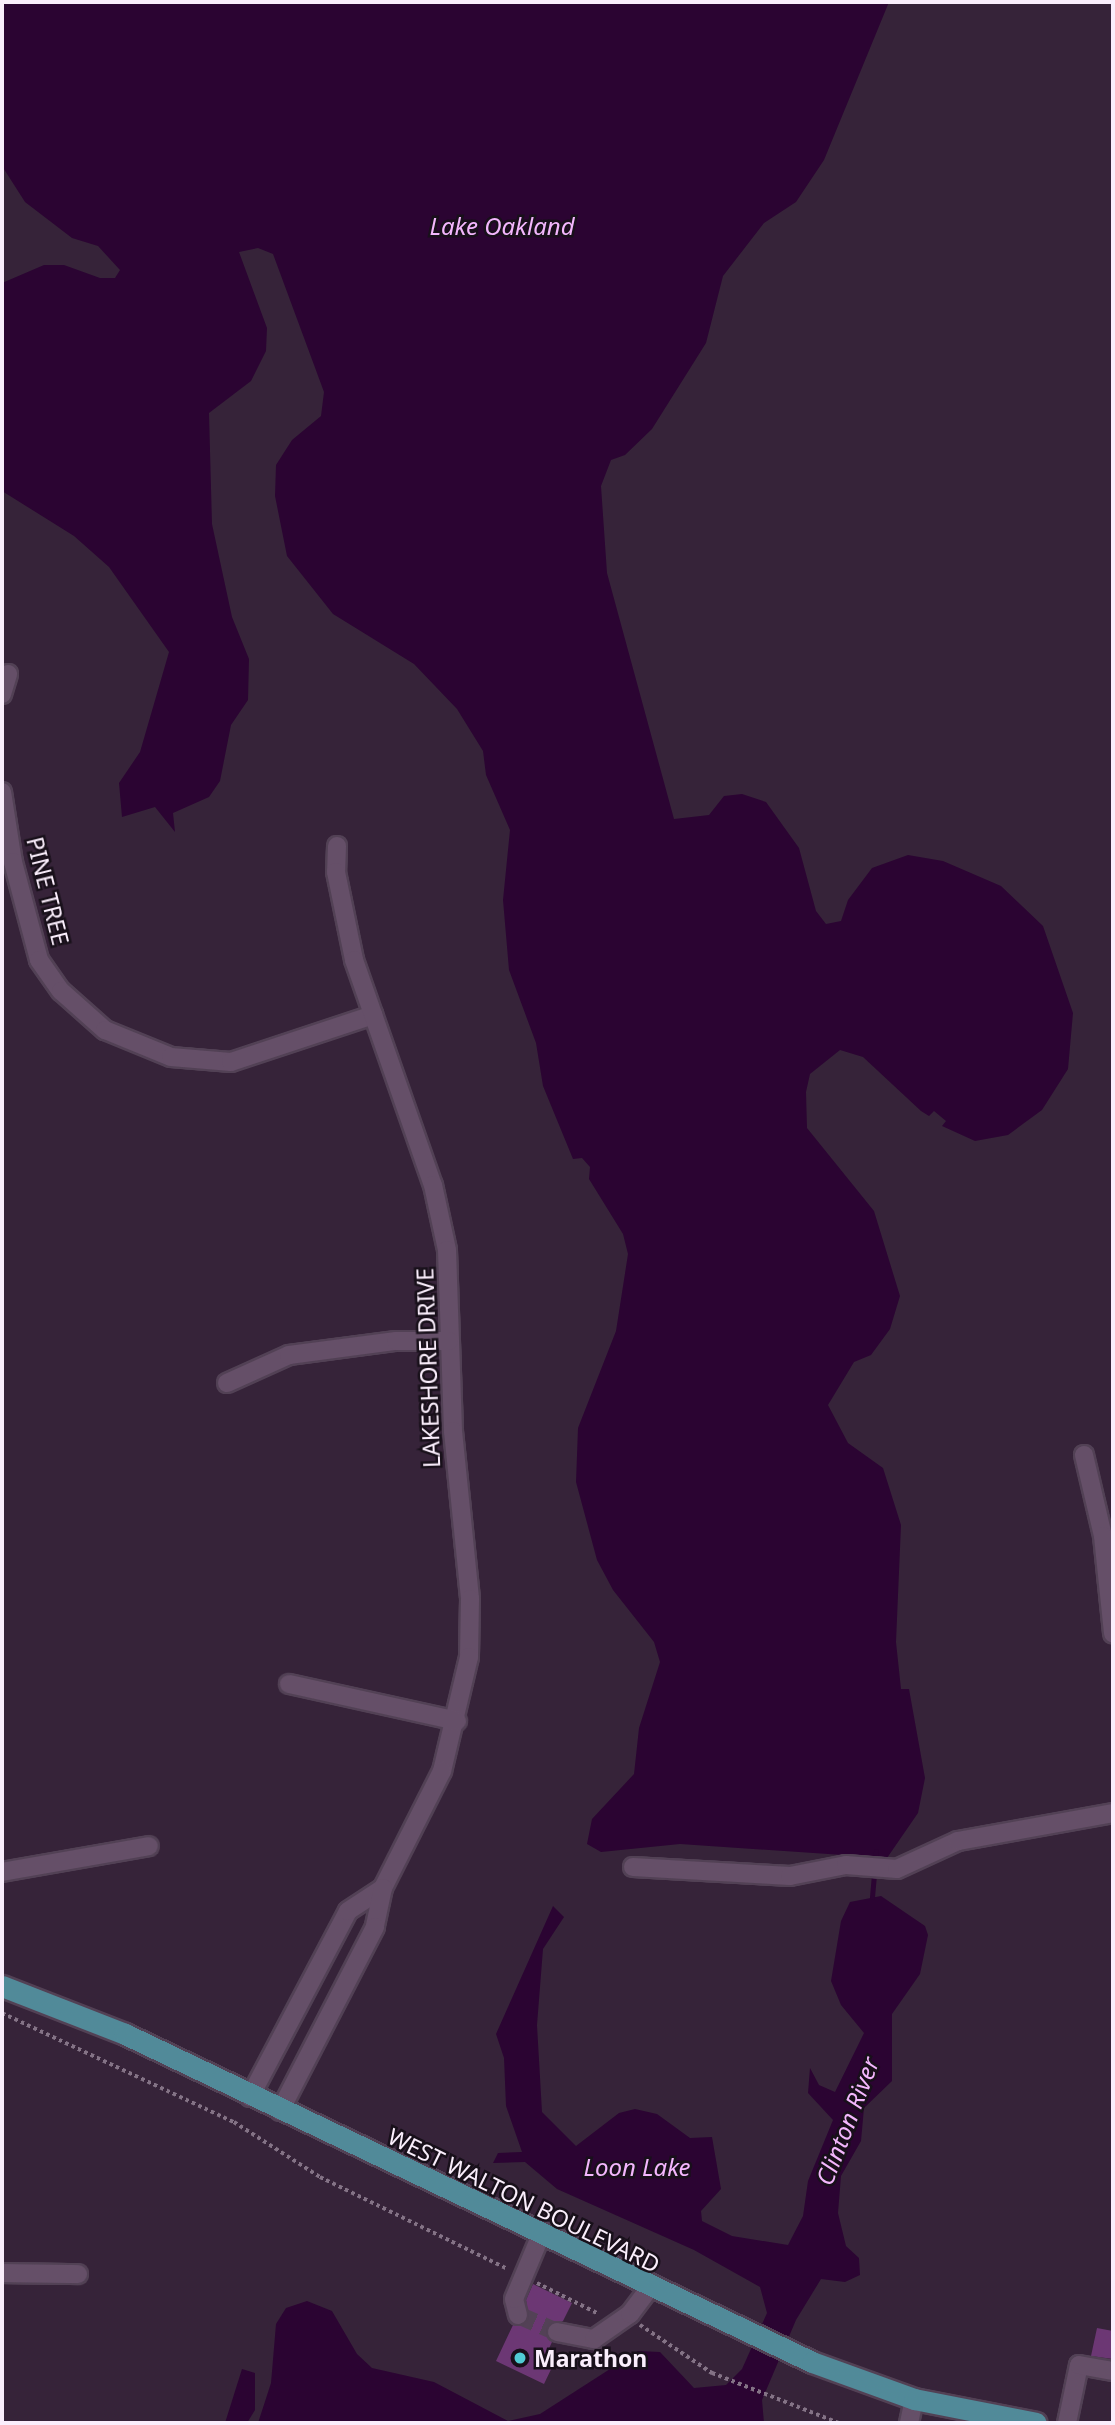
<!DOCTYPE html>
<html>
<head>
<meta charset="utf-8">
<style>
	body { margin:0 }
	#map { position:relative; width:1115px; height:2425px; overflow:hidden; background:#362339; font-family:"Noto Sans",sans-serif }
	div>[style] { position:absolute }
	.water>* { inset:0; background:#2b0432 }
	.stream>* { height:5px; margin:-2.5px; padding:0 2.5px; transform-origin:2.5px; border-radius:2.5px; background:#2b0432 }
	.building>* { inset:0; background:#6c3774 }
	.minor-tunnel>* { height:18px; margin-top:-9px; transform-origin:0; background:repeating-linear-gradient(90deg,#534156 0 18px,transparent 0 27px) }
	.path>* { height:3.5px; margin-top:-1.75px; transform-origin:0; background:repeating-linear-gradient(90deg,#847386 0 3.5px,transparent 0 7px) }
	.roads { filter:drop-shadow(2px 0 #524155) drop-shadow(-2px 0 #524155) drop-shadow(0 2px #524155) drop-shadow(0 -2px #524155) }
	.minor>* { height:18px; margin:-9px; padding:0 9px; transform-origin:9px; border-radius:9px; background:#654f68 }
	.major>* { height:21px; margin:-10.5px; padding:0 10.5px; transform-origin:10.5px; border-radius:10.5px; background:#518a99 }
	.dots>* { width:19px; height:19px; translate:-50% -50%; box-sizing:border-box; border:4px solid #18101a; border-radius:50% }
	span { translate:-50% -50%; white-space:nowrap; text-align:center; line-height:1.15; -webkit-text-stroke:5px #18101a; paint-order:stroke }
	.street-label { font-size:23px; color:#faeefc }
	.poi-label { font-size:23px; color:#faeefc; font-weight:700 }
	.left { translate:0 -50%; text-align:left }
	.water-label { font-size:24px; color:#f3b6fd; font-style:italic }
	.frame { position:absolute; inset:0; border:4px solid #faeefc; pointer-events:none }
</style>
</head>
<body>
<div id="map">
	<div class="water">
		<i style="clip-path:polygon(2px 2px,889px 2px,824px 160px,796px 202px,764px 223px,723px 276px,706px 343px,652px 429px,625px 455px,611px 460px,601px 486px,607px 573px,674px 819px,709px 815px,724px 796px,742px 794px,766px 802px,799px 848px,816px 911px,826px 924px,841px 921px,848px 900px,872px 868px,908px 855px,943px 861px,1001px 886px,1043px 926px,1073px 1013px,1068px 1069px,1042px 1110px,1008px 1135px,975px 1141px,942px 1126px,946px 1121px,934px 1111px,929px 1116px,921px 1111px,863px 1057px,840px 1050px,810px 1074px,806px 1092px,807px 1128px,874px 1211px,900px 1296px,890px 1329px,871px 1355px,854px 1362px,828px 1405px,848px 1443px,883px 1468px,901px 1525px,896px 1642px,901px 1689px,909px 1689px,925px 1778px,918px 1813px,887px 1858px,680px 1844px,601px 1852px,587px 1844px,592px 1819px,634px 1774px,639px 1728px,660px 1662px,654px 1642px,613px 1590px,597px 1560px,576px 1482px,578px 1428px,616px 1331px,628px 1254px,623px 1234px,589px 1179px,590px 1167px,582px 1158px,573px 1159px,543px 1086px,536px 1043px,509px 970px,503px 900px,510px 830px,486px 775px,483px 751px,457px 709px,414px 664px,333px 614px,287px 556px,275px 496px,276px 465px,292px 440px,321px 416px,324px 392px,273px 254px,258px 248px,239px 252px,267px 328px,266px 351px,251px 381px,209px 413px,212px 524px,232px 617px,249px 659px,248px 700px,231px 725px,220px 781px,209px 797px,173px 813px,175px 832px,155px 807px,122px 817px,119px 783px,140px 752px,169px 652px,109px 567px,74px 536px,2px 491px,2px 283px,44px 265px,64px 265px,100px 278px,115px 278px,120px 270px,98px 246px,72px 238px,25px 202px,2px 166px)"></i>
		<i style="clip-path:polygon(881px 1896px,925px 1926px,928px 1935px,920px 1974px,892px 2014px,892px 2081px,864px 2108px,861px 2141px,841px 2176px,838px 2213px,846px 2246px,859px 2258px,860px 2275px,845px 2282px,821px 2279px,796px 2320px,762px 2400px,764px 2423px,258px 2423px,271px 2383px,276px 2324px,286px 2308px,307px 2301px,332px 2311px,357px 2354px,372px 2368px,434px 2382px,508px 2421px,540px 2414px,638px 2351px,660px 2352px,694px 2388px,726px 2385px,742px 2369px,767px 2313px,760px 2287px,694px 2250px,557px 2189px,525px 2162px,493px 2163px,498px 2153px,522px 2152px,506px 2106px,504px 2058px,496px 2034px,553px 1906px,564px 1917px,543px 1949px,537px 2025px,542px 2112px,576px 2146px,619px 2113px,635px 2109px,657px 2114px,690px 2138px,712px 2137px,721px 2189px,701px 2211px,702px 2221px,732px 2236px,788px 2245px,803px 2216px,808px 2181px,833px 2120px,808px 2093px,810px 2068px,819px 2085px,835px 2092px,864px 2033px,841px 2005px,831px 1981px,841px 1921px,850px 1902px)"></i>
		<i style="clip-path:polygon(242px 2369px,255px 2373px,255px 2410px,247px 2423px,225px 2423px)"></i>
	</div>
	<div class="stream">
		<i style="left:872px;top:1897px;width:46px;rotate:-85deg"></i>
	</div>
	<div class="building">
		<i style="clip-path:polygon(533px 2284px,572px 2303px,563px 2321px,546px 2329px,552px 2342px,546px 2355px,556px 2359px,544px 2384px,496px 2361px,513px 2325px,529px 2319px,526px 2300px)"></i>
		<i style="clip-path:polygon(1097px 2328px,1113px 2331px,1113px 2359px,1091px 2356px)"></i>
	</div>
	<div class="minor-tunnel">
		<i style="left:518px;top:2315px;width:43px;rotate:23.6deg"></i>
	</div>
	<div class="path">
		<i style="left:2px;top:2013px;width:256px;rotate:25.2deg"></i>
		<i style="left:234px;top:2122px;width:102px;rotate:32.6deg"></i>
		<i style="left:320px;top:2177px;width:209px;rotate:26.1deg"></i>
		<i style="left:537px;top:2283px;width:69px;rotate:26.6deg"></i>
		<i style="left:640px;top:2325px;width:87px;rotate:33.7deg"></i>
		<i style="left:712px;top:2373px;width:136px;rotate:21.5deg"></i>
	</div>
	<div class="roads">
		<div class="minor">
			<i style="left:2px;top:694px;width:21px;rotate:-73deg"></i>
			<i style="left:2px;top:792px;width:71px;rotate:81.1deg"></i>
			<i style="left:13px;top:862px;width:101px;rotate:75.1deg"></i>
			<i style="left:39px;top:960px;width:38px;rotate:55deg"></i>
			<i style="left:61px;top:991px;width:59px;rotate:41.6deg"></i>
			<i style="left:105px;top:1030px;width:71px;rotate:22.2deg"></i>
			<i style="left:171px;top:1057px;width:60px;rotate:4.8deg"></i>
			<i style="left:231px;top:1062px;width:150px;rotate:-18.3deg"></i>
			<i style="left:337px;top:846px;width:26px;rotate:92deg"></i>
			<i style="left:336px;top:872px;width:90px;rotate:78.4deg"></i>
			<i style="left:354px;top:960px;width:238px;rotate:70.7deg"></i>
			<i style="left:433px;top:1185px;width:66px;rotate:77.8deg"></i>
			<i style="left:447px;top:1250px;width:181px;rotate:88.1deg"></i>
			<i style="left:453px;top:1431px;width:169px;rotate:84.2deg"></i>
			<i style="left:470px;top:1599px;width:58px;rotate:91deg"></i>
			<i style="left:469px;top:1657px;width:117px;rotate:103.3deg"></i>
			<i style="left:442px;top:1771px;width:131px;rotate:116.8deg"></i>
			<i style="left:227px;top:1383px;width:68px;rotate:-24.3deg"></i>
			<i style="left:289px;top:1355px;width:108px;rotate:-7.5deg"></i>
			<i style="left:396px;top:1341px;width:53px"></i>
			<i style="left:1084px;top:1455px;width:83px;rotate:76.8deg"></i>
			<i style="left:1103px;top:1536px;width:98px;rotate:84.1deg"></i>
			<i style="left:289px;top:1684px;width:172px;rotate:12.4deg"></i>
			<i style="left:633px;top:1867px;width:157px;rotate:3.3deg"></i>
			<i style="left:790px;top:1876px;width:57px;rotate:-11.1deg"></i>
			<i style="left:846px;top:1865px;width:51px;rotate:4.5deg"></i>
			<i style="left:897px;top:1869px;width:67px;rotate:-24.7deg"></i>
			<i style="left:958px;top:1841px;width:158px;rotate:-10.2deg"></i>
			<i style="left:2px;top:1872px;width:149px;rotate:-10deg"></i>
			<i style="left:250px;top:2097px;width:210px;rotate:-62.2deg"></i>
			<i style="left:348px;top:1911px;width:42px;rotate:-33.3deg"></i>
			<i style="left:383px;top:1888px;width:40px;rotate:102deg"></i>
			<i style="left:375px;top:1927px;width:207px;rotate:117.3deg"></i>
			<i style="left:2px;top:2273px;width:76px;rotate:0.8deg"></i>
			<i style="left:518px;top:2315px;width:16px;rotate:-104deg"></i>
			<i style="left:514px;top:2299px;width:67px;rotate:-67.2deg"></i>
			<i style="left:557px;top:2332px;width:38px;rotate:11deg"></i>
			<i style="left:594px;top:2339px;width:44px;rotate:-34.8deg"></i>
			<i style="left:630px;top:2314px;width:31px;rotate:-53deg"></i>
			<i style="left:909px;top:2423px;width:25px;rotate:-78deg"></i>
			<i style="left:1067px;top:2423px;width:59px;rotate:-78.3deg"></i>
			<i style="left:1079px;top:2365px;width:35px;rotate:10deg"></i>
		</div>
		<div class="major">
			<i style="left:2px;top:1986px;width:132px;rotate:21.3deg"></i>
			<i style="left:125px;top:2034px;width:761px;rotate:25.52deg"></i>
			<i style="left:812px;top:2362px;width:109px;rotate:19.9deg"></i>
			<i style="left:914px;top:2399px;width:124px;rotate:11.1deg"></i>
		</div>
	</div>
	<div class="dots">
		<i style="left:520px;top:2358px;background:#51ccd4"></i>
	</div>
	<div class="street-label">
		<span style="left:48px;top:891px;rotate:76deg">PINE TREE</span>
		<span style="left:428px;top:1368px;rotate:-92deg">LAKESHORE DRIVE</span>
		<span style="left:524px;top:2200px;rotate:26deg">WEST WALTON BOULEVARD</span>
	</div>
	<div class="poi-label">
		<span class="left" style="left:534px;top:2358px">Marathon</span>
	</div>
	<div class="water-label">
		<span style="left:502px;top:226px">Lake Oakland</span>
		<span style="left:847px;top:2121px;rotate:-69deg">Clinton River</span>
		<span style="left:637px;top:2167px">Loon Lake</span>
	</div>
	<div class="frame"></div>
</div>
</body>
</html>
